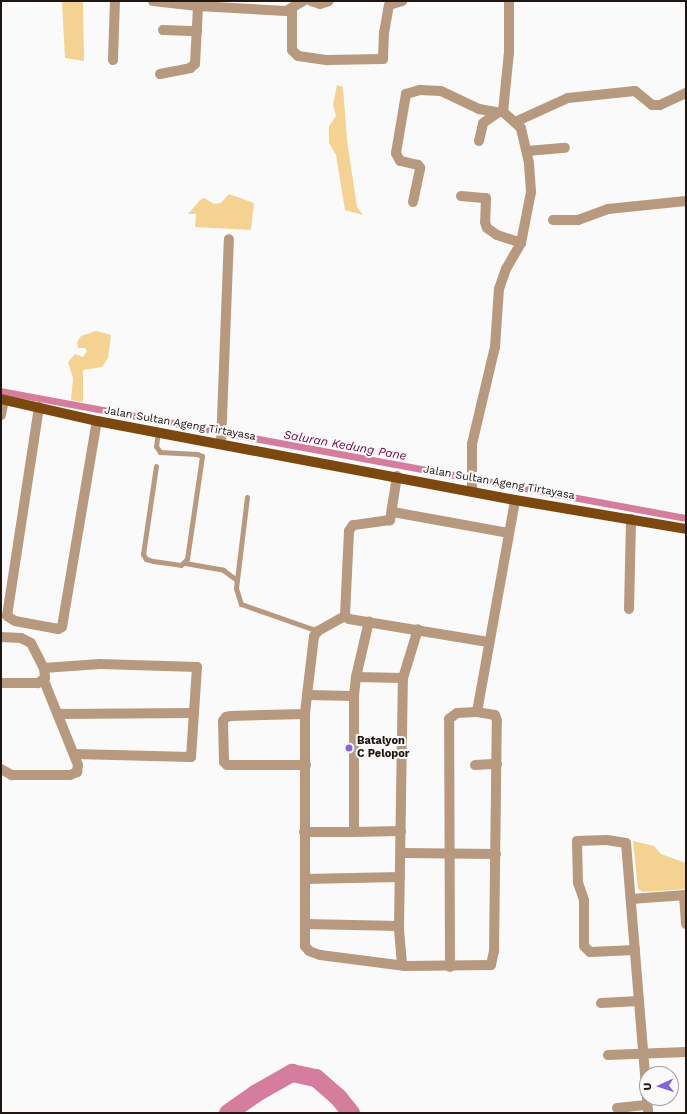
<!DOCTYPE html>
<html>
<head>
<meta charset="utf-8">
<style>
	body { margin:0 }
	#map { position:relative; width:687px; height:1114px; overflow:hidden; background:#fafafa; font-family:"Work Sans",sans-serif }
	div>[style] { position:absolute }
	.green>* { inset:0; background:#f4d392 }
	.water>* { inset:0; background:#d47d9c }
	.river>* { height:18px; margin:-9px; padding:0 9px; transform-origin:9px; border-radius:9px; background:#d47d9c }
	.service>* { height:5px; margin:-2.5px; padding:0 2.5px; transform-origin:2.5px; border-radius:2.5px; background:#b7997f }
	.minor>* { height:10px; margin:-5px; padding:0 5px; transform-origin:5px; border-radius:5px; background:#b7997f }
	.primary>* { height:10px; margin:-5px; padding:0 5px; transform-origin:5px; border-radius:5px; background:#7b480f }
	.dots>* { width:11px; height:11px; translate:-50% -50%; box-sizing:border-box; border:2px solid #fafafa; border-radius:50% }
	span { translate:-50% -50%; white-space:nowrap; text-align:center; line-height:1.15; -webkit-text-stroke:4px #fafafa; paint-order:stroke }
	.street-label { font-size:11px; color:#1f1511 }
	.poi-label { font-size:11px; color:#1f1511; font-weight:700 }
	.left { translate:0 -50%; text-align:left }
	.water-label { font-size:12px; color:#70013c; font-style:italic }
	.frame { position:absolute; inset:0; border:2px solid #1f1511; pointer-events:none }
	.north { position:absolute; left:639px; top:1066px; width:40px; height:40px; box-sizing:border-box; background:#fafafa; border:1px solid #a29e9d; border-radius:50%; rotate:267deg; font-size:11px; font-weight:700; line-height:16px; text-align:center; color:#1f1511 }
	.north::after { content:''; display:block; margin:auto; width:14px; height:18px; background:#8663de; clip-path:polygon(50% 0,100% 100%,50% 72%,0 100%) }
</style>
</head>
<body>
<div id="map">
	<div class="green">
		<i style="clip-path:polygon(62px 1px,83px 1px,84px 61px,65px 58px)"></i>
		<i style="clip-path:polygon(337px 85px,343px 87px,347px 140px,357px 207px,363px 215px,345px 210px,336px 155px,329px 143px,329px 126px,336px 116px,333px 105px)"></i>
		<i style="clip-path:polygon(229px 194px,254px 203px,251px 230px,195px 227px,196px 214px,188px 214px,200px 200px,204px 198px,214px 204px,221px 203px)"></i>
		<i style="clip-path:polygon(96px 331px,111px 335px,108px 358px,102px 367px,83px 370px,83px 402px,71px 400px,73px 378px,68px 362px,75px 354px,83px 357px,87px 351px,85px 348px,78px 348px,77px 342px,81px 336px)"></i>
		<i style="clip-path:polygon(633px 841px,654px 846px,661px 854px,686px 863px,686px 889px,643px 892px,638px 889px)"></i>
	</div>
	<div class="water">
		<i style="clip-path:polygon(1px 388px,686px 515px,686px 522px,1px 395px)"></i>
	</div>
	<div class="river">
		<i style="left:228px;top:1113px;width:33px;rotate:-35deg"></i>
		<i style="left:255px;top:1094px;width:43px;rotate:-29.6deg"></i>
		<i style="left:292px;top:1073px;width:25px;rotate:12deg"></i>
		<i style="left:316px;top:1078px;width:29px;rotate:41deg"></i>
		<i style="left:338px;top:1097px;width:21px;rotate:51deg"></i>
	</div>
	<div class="service">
		<i style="left:156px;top:466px;width:89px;rotate:98.4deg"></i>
		<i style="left:143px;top:554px;width:6px;rotate:59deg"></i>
		<i style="left:146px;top:559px;width:7px;rotate:16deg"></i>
		<i style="left:153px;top:561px;width:28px;rotate:8deg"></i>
		<i style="left:181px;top:565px;width:8px;rotate:-45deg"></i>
		<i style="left:187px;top:559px;width:104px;rotate:-81.7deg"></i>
		<i style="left:202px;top:456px;width:5px;rotate:-158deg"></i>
		<i style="left:197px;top:454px;width:37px;rotate:-177deg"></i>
		<i style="left:160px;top:452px;width:7px;rotate:-124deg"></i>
		<i style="left:156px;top:446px;width:14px;rotate:-82deg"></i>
		<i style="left:247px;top:497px;width:92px;rotate:96.9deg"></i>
		<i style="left:236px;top:588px;width:17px;rotate:73deg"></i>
		<i style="left:241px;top:604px;width:82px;rotate:19.3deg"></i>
		<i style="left:185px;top:563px;width:39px;rotate:10deg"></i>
		<i style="left:223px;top:570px;width:17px;rotate:36deg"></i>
	</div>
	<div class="minor">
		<i style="left:153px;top:1px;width:45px;rotate:6.3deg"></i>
		<i style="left:198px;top:6px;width:5px;rotate:-79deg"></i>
		<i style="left:311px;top:1px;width:9px;rotate:18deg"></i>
		<i style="left:320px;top:4px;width:9px;rotate:-18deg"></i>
		<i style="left:292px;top:9px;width:41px;rotate:90deg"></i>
		<i style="left:292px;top:50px;width:8px;rotate:45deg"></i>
		<i style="left:298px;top:56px;width:30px;rotate:8deg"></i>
		<i style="left:328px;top:60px;width:55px;rotate:-1deg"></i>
		<i style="left:383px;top:59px;width:26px;rotate:-88deg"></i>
		<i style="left:384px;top:33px;width:28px;rotate:-80deg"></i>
		<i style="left:389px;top:5px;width:14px;rotate:-17deg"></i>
		<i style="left:163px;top:30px;width:34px;rotate:2deg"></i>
		<i style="left:113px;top:60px;width:59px;rotate:-88.1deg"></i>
		<i style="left:160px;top:74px;width:31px;rotate:-11deg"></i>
		<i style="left:190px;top:68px;width:6px;rotate:-39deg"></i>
		<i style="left:195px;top:64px;width:58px;rotate:-87deg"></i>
		<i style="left:198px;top:6px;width:88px;rotate:3.3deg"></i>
		<i style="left:286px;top:11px;width:20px;rotate:-30deg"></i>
		<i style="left:515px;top:122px;width:58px;rotate:-24.4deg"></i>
		<i style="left:568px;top:98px;width:67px;rotate:-6deg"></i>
		<i style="left:635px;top:91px;width:22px;rotate:39deg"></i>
		<i style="left:652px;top:105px;width:8px"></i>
		<i style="left:660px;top:105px;width:29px;rotate:-25deg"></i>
		<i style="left:479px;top:141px;width:18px;rotate:-77deg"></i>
		<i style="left:483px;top:123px;width:19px;rotate:-35deg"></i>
		<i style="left:527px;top:151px;width:38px;rotate:-5deg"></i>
		<i style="left:461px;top:196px;width:25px;rotate:5deg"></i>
		<i style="left:486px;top:198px;width:24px;rotate:92deg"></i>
		<i style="left:485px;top:222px;width:6px;rotate:72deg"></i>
		<i style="left:487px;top:228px;width:12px;rotate:35deg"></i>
		<i style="left:497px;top:235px;width:25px;rotate:18deg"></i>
		<i style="left:413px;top:202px;width:35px;rotate:-78deg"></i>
		<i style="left:420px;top:168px;width:4px;rotate:-124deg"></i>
		<i style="left:418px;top:165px;width:18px;rotate:-167deg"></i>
		<i style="left:400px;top:161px;width:9px;rotate:-117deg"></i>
		<i style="left:396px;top:153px;width:60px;rotate:-80.4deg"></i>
		<i style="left:406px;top:94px;width:15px;rotate:-16deg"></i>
		<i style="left:420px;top:90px;width:21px;rotate:3deg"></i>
		<i style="left:441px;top:91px;width:42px;rotate:25.3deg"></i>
		<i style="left:479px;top:109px;width:17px;rotate:10deg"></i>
		<i style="left:553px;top:220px;width:25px"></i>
		<i style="left:578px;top:220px;width:32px;rotate:-20deg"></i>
		<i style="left:608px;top:209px;width:78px;rotate:-5.9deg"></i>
		<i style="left:39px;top:407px;width:211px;rotate:98.7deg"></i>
		<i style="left:7px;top:616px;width:9px;rotate:32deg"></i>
		<i style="left:15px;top:621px;width:44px;rotate:10.5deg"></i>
		<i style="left:58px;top:629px;width:4px;rotate:-27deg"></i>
		<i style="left:62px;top:627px;width:209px;rotate:-80.4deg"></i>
		<i style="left:1px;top:415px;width:15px;rotate:-79deg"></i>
		<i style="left:221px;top:444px;width:205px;rotate:-87.8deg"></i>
		<i style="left:397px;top:476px;width:45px;rotate:99deg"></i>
		<i style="left:390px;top:520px;width:37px;rotate:172deg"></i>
		<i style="left:353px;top:525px;width:7px;rotate:124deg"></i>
		<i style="left:349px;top:531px;width:85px;rotate:92.7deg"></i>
		<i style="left:345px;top:616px;width:5px;rotate:37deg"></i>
		<i style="left:349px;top:619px;width:141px;rotate:9.4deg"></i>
		<i style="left:472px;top:491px;width:47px;rotate:-90deg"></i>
		<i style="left:472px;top:444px;width:100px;rotate:-76.7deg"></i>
		<i style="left:495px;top:347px;width:58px;rotate:-86.1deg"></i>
		<i style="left:499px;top:289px;width:21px;rotate:-71deg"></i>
		<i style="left:506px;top:269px;width:30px;rotate:-60deg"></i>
		<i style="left:521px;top:243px;width:52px;rotate:-78.9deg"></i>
		<i style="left:531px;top:192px;width:29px;rotate:-94deg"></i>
		<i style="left:529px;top:163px;width:36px;rotate:-103deg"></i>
		<i style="left:521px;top:128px;width:24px;rotate:-138deg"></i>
		<i style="left:503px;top:112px;width:60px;rotate:-84.3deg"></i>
		<i style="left:509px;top:52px;width:51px;rotate:-90deg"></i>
		<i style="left:393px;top:512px;width:117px;rotate:10.3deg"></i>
		<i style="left:629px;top:609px;width:90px;rotate:-88.7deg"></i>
		<i style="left:1px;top:637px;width:20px;rotate:3deg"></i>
		<i style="left:21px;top:638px;width:11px;rotate:27deg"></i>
		<i style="left:31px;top:643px;width:28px;rotate:63deg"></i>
		<i style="left:44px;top:668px;width:10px;rotate:84deg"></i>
		<i style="left:45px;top:678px;width:9px;rotate:144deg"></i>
		<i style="left:38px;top:683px;width:37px;rotate:180deg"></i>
		<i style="left:44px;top:668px;width:56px;rotate:-4.1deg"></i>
		<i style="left:100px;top:664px;width:97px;rotate:1.8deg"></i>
		<i style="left:197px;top:667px;width:90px;rotate:93.8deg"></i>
		<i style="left:191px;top:757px;width:117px;rotate:-178.5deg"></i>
		<i style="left:356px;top:677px;width:57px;rotate:-76.9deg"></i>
		<i style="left:307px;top:695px;width:59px;rotate:-83.2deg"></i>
		<i style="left:314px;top:636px;width:6px;rotate:-51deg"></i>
		<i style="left:318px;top:631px;width:31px;rotate:-29deg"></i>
		<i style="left:354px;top:696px;width:47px;rotate:-178.8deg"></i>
		<i style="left:307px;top:695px;width:19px;rotate:96deg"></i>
		<i style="left:305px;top:714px;width:232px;rotate:90deg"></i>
		<i style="left:305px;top:946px;width:6px;rotate:51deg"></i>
		<i style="left:309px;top:951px;width:12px;rotate:20deg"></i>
		<i style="left:320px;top:955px;width:86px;rotate:7.4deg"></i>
		<i style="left:405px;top:966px;width:86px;rotate:-0.7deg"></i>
		<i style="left:491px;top:965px;width:14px;rotate:-78deg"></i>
		<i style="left:494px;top:951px;width:230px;rotate:-89.3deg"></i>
		<i style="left:497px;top:721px;width:6px;rotate:-108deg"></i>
		<i style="left:495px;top:715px;width:18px;rotate:-171deg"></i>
		<i style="left:477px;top:712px;width:215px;rotate:-79.8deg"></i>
		<i style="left:58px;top:714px;width:136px;rotate:-0.4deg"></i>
		<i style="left:305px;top:714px;width:74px;rotate:178.5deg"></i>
		<i style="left:231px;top:716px;width:5px;rotate:169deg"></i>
		<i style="left:226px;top:717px;width:5px;rotate:127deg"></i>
		<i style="left:223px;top:721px;width:41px;rotate:88.6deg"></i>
		<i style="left:224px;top:762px;width:4px;rotate:45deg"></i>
		<i style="left:227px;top:765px;width:79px"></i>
		<i style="left:475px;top:765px;width:22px;rotate:-3deg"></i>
		<i style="left:1px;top:769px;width:13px;rotate:29deg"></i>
		<i style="left:12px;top:775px;width:58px"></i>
		<i style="left:70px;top:775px;width:8px;rotate:-23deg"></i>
		<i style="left:77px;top:772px;width:7px;rotate:-82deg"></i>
		<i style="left:78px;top:765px;width:91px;rotate:-112deg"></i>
		<i style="left:401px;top:831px;width:47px;rotate:178.8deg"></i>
		<i style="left:354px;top:832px;width:136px;rotate:-90deg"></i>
		<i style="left:354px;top:696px;width:19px;rotate:-84deg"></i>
		<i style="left:356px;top:677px;width:47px;rotate:1.2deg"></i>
		<i style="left:304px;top:832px;width:50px"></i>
		<i style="left:401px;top:853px;width:95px;rotate:0.6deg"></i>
		<i style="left:305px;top:879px;width:95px;rotate:-1.2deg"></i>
		<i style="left:684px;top:895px;width:29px;rotate:86deg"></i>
		<i style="left:631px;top:899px;width:55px;rotate:-4.2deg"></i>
		<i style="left:305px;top:924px;width:94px;rotate:1.2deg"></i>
		<i style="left:635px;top:950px;width:45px;rotate:177.5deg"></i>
		<i style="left:590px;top:952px;width:8px;rotate:-135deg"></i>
		<i style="left:584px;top:946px;width:46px;rotate:-90deg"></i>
		<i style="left:584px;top:900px;width:18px;rotate:-109deg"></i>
		<i style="left:578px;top:883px;width:42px;rotate:-91.4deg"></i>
		<i style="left:577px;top:841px;width:30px;rotate:-2deg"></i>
		<i style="left:607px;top:840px;width:19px;rotate:9deg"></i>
		<i style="left:626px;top:843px;width:271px;rotate:85.3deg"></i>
		<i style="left:402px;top:964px;width:38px;rotate:-95deg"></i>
		<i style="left:399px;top:926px;width:248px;rotate:-89.1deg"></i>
		<i style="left:403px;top:678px;width:51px;rotate:-73deg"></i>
		<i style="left:450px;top:967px;width:248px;rotate:-90.2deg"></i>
		<i style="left:449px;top:719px;width:10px;rotate:-37deg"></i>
		<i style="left:457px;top:713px;width:20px;rotate:-3deg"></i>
		<i style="left:601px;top:1003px;width:38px;rotate:-3deg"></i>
		<i style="left:608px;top:1055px;width:78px;rotate:-2.2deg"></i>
		<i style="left:617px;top:1108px;width:30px;rotate:-6deg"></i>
	</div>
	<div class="primary">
		<i style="left:1px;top:399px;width:98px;rotate:12.9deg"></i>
		<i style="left:97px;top:421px;width:425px;rotate:10.7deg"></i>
		<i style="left:515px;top:500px;width:173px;rotate:9.6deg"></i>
	</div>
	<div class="dots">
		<i style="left:349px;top:748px;background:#8663de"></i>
	</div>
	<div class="street-label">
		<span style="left:180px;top:424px;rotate:10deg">Jalan Sultan Ageng Tirtayasa</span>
		<span style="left:499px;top:483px;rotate:10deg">Jalan Sultan Ageng Tirtayasa</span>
	</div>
	<div class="poi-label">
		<span class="left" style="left:357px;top:748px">Batalyon<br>C Pelopor</span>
	</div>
	<div class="water-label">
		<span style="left:345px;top:446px;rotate:10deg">Saluran Kedung Pane</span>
	</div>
	<div class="frame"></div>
	<div class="north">U</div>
</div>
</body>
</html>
